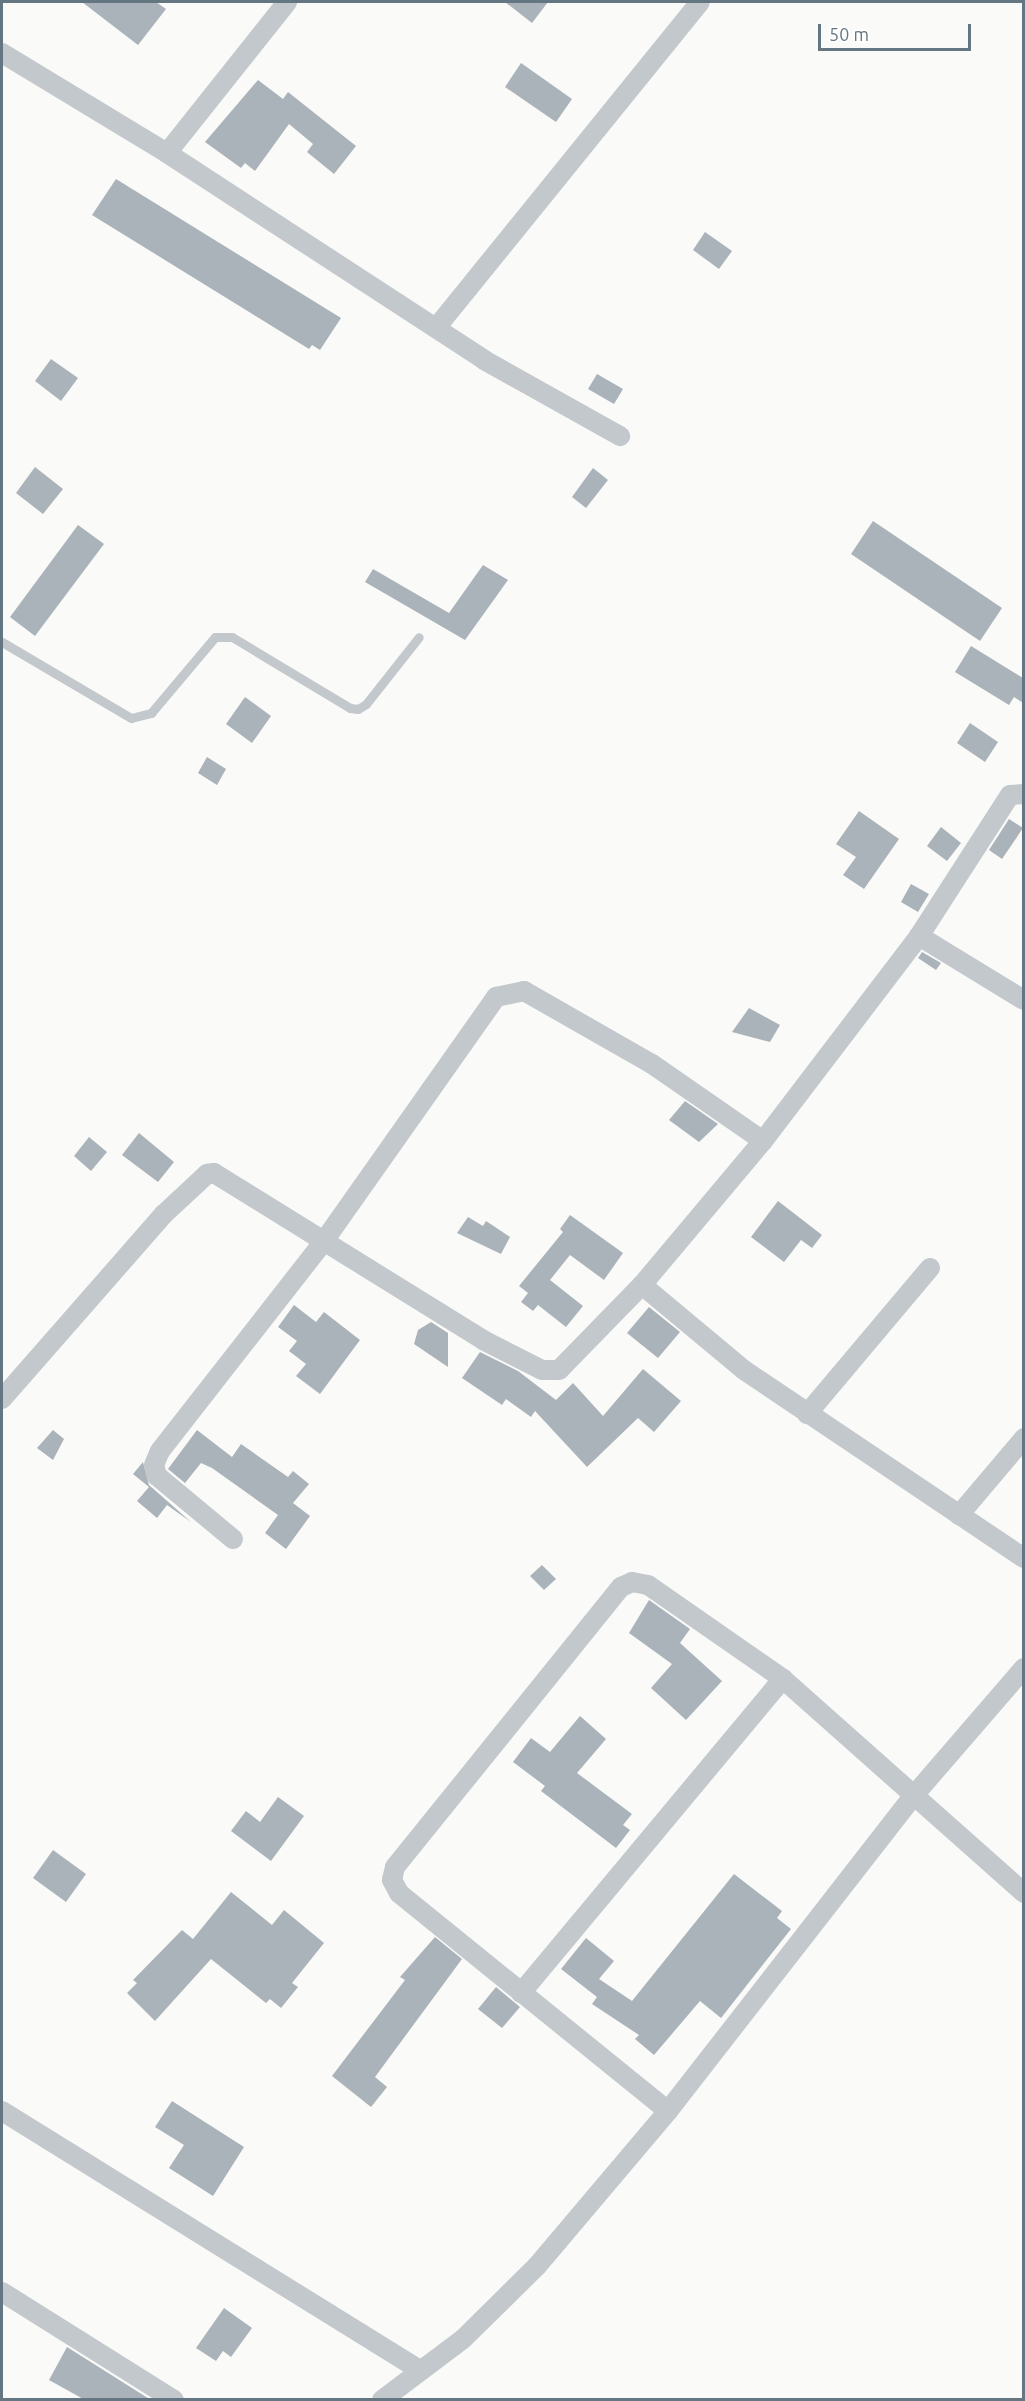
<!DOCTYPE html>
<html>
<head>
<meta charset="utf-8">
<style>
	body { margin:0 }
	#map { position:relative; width:1025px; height:2401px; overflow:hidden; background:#fafaf8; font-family:Ubuntu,sans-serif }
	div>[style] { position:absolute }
	.building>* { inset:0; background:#aab3b9 }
	.service>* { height:9px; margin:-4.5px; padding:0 4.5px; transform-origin:4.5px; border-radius:4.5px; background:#c3c8cc }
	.minor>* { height:20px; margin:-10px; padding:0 10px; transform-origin:10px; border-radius:10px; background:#c3c8cc }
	span { translate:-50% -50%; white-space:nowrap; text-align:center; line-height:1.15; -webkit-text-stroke:6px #fff; paint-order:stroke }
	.frame { position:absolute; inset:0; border:3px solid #657683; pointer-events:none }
	.scale { position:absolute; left:818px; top:24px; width:153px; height:27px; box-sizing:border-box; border:3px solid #657683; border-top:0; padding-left:8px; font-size:18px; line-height:21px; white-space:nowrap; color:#657683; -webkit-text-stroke:4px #fff; paint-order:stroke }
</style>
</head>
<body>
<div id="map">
	<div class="building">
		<i style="clip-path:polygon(82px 2px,156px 2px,166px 9px,138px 45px)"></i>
		<i style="clip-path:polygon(505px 2px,548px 2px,532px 23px)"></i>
		<i style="clip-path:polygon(521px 63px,572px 99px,556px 122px,505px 87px)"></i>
		<i style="clip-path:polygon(258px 80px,283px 99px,288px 92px,356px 146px,334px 174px,307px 152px,313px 144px,289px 124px,255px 171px,245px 163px,241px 168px,205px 142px)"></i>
		<i style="clip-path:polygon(116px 179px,341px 318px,320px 350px,312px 345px,309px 349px,92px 215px)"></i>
		<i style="clip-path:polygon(705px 232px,732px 251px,719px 269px,693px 250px)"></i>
		<i style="clip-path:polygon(51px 359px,78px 378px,61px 401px,35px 381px)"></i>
		<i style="clip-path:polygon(597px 374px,623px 389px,614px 404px,588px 389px)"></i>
		<i style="clip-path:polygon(35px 467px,63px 489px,43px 514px,16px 493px)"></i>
		<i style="clip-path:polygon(593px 468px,608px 480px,586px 508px,572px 497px)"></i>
		<i style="clip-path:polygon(873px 521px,1002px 608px,980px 641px,851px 554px)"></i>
		<i style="clip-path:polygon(78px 525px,104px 544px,35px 636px,10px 617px)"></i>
		<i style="clip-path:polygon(483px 565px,508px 580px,465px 640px,365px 582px,373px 569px,449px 613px)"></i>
		<i style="clip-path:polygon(971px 646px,1023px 678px,1023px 703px,1014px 697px,1009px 705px,955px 672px)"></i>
		<i style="clip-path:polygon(245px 697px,271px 716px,252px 743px,226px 724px)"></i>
		<i style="clip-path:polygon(970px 723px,998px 742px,985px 762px,957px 743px)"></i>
		<i style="clip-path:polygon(207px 757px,226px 769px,217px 785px,198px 773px)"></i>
		<i style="clip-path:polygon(859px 811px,899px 839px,864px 889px,843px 875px,856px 857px,836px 844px)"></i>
		<i style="clip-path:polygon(1009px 819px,1023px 828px,1002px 859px,989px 850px)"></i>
		<i style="clip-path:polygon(941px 827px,961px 843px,947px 861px,927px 846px)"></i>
		<i style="clip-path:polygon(911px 884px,929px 894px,918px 912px,901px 902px)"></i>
		<i style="clip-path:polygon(922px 952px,941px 963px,936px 970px,918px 958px)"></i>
		<i style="clip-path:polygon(749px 1008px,780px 1025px,770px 1042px,732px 1032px)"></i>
		<i style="clip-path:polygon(685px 1101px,718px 1124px,699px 1142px,669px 1120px)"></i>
		<i style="clip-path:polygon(139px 1133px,174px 1162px,158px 1182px,122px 1155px)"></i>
		<i style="clip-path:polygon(89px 1137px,107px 1152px,91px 1171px,74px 1156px)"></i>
		<i style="clip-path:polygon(778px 1201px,822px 1235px,812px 1248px,801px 1240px,784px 1262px,751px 1237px)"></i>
		<i style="clip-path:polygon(570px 1215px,623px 1253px,604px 1280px,570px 1255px,550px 1280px,583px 1306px,566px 1327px,538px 1305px,533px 1311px,521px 1302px,528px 1293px,519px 1286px,563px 1232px,560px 1229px)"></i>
		<i style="clip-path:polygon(468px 1217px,483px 1226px,486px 1221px,510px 1237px,501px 1254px,457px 1233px)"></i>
		<i style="clip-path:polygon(294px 1305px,316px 1322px,324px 1312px,360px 1340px,320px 1394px,296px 1376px,306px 1364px,289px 1351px,297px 1341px,278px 1327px)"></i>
		<i style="clip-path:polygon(649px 1307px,680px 1332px,658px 1358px,627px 1333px)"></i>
		<i style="clip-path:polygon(431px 1322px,448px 1333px,448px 1367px,414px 1344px,418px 1330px)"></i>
		<i style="clip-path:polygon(480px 1352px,518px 1371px,556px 1400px,573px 1383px,603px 1416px,643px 1369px,681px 1401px,654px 1432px,638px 1418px,587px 1467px,535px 1411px,531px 1417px,506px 1399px,502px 1405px,462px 1378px)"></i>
		<i style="clip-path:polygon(53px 1430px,64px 1439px,53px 1460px,37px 1448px)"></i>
		<i style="clip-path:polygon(197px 1430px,232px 1457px,241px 1444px,288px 1477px,293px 1471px,309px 1484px,293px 1503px,310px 1516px,286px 1549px,265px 1533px,278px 1515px,212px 1468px,201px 1463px,185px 1483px,168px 1469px)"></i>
		<i style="clip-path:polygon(143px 1462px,149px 1485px,191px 1522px,167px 1505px,157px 1518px,137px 1501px,149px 1487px,133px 1474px)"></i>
		<i style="clip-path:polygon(542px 1565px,556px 1579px,544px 1590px,530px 1576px)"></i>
		<i style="clip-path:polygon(649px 1600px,690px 1629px,680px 1643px,722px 1681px,686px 1720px,651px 1688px,672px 1664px,629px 1633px)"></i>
		<i style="clip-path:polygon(580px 1716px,606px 1739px,577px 1773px,632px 1814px,623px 1825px,630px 1830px,616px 1848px,541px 1791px,545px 1786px,513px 1762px,531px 1738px,550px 1752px)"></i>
		<i style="clip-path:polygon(278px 1797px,304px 1816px,271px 1861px,231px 1831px,246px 1811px,260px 1822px)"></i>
		<i style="clip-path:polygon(53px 1850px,86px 1874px,66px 1902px,33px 1878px)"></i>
		<i style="clip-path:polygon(734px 1874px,782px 1911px,777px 1918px,791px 1929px,721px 2018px,700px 2001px,654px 2055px,635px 2039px,639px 2035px,592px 2004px,597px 1997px,561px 1969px,586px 1938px,614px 1961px,599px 1979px,632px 2001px)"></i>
		<i style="clip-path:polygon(231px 1892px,272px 1925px,284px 1910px,324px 1943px,292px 1983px,298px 1987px,281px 2008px,270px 1999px,266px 2003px,211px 1959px,155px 2021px,127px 1993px,137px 1983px,133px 1980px,182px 1930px,193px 1939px)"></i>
		<i style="clip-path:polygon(435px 1937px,462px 1959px,375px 2077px,387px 2087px,371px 2107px,332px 2076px,405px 1980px,400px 1977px)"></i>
		<i style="clip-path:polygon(496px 1987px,520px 2007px,502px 2028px,478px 2009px)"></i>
		<i style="clip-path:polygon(172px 2101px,244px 2147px,213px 2196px,169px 2168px,184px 2145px,155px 2127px)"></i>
		<i style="clip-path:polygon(224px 2308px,252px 2328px,231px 2357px,223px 2351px,216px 2361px,196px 2348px)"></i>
		<i style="clip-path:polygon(67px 2347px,151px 2400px,85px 2400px,49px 2380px)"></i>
	</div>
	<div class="service">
		<i style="left:2px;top:642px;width:150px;rotate:30.5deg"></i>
		<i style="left:131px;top:718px;width:21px;rotate:-14deg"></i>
		<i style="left:151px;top:713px;width:99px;rotate:-49.9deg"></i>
		<i style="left:215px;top:637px;width:17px"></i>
		<i style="left:232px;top:637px;width:138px;rotate:31deg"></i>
		<i style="left:350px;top:708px;width:8px;rotate:7deg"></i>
		<i style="left:358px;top:709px;width:9px;rotate:-32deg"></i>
		<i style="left:366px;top:704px;width:85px;rotate:-51.7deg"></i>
	</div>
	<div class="minor">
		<i style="left:2px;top:53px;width:193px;rotate:31.2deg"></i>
		<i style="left:167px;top:153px;width:379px;rotate:33.1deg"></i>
		<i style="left:484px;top:360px;width:156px;rotate:29.2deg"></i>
		<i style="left:167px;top:153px;width:193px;rotate:-51.5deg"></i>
		<i style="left:436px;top:328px;width:419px;rotate:-51deg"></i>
		<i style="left:1024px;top:794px;width:14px;rotate:176deg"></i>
		<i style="left:1010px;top:795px;width:168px;rotate:122.8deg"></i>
		<i style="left:919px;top:936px;width:123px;rotate:31.4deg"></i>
		<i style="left:642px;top:1285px;width:133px;rotate:39.8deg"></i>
		<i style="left:744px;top:1370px;width:337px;rotate:33.9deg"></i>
		<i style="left:2px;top:1399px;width:246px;rotate:-48.8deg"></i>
		<i style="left:164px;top:1214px;width:59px;rotate:-42.9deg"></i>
		<i style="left:207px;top:1174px;width:7px;rotate:-8deg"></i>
		<i style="left:214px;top:1173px;width:317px;rotate:31.8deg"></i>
		<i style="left:483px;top:1340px;width:66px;rotate:27deg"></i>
		<i style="left:542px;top:1370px;width:17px"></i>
		<i style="left:559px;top:1370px;width:119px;rotate:-45.7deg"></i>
		<i style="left:642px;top:1285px;width:188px;rotate:-50deg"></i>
		<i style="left:763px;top:1141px;width:258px;rotate:-52.7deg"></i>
		<i style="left:807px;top:1414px;width:191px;rotate:-49.9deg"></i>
		<i style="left:959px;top:1515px;width:101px;rotate:-49.8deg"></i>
		<i style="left:233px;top:1539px;width:99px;rotate:-140.3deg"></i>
		<i style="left:157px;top:1476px;width:11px;rotate:-105deg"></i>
		<i style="left:154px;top:1465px;width:15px;rotate:-67deg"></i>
		<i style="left:160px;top:1451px;width:266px;rotate:-52deg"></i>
		<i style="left:324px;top:1241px;width:299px;rotate:-54.8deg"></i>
		<i style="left:496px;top:997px;width:29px;rotate:-12deg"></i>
		<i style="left:524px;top:991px;width:147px;rotate:29.7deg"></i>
		<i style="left:652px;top:1064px;width:135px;rotate:34.7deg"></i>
		<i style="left:521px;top:1993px;width:409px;rotate:-50.2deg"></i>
		<i style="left:2px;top:2111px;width:492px;rotate:31.8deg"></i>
		<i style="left:668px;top:2111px;width:346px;rotate:-141deg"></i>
		<i style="left:399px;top:1893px;width:15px;rotate:-118deg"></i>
		<i style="left:392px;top:1880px;width:13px;rotate:-77deg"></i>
		<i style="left:395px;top:1867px;width:360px;rotate:-51.1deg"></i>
		<i style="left:621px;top:1587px;width:12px;rotate:-24deg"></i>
		<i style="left:632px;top:1582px;width:16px;rotate:11deg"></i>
		<i style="left:648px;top:1585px;width:165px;rotate:34.8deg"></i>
		<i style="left:783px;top:1679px;width:322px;rotate:41.6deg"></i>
		<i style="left:2px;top:2292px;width:203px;rotate:32.1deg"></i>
		<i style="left:382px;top:2400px;width:101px;rotate:-37deg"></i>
		<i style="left:463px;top:2339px;width:104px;rotate:-44.6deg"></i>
		<i style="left:537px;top:2266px;width:203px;rotate:-49.8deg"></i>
		<i style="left:668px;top:2111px;width:403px;rotate:-52.1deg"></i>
		<i style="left:916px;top:1793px;width:165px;rotate:-49.2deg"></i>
	</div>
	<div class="frame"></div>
	<div class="scale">50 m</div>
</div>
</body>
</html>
